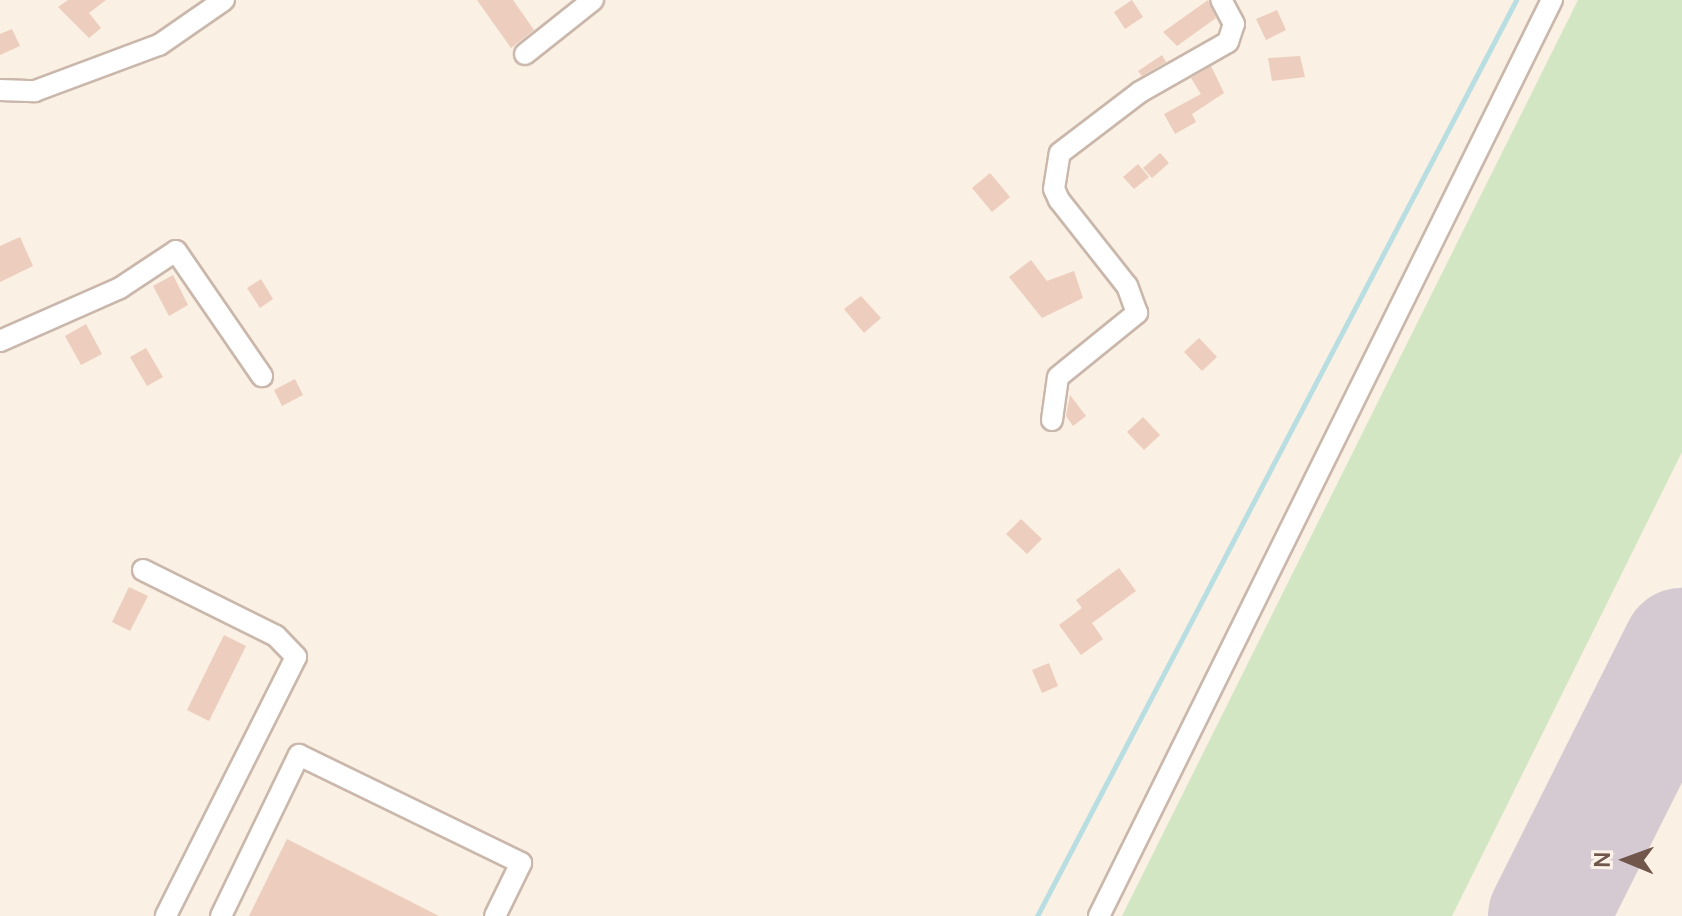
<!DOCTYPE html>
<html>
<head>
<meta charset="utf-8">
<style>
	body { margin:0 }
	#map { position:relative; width:1682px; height:916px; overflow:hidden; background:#faf0e3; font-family:Manrope,sans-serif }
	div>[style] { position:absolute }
	.green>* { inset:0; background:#d3e6c3 }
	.stream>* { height:5px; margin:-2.5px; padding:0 2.5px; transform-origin:2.5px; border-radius:2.5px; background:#b9dee2 }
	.runway>* { height:120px; margin:-60px; padding:0 60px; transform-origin:60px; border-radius:60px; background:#d6cad2 }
	.building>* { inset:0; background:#edcdbd }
	.roads { filter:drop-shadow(2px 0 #cab7ab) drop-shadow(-2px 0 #cab7ab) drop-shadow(0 2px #cab7ab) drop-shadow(0 -2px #cab7ab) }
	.minor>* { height:20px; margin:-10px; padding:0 10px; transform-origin:10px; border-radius:10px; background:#fff }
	span { translate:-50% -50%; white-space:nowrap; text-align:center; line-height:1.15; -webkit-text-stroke:6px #fdf4e9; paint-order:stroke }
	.north { position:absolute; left:1586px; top:820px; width:80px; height:80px; -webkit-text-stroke:6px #fdf4e9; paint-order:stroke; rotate:271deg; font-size:22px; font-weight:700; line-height:32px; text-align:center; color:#70564b }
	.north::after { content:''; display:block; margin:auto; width:28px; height:36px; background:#70564b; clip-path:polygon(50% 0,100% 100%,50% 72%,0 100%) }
</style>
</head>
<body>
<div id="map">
	<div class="green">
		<i style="clip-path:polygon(1578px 0,1682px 0,1682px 452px,1452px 916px,1122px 916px)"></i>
	</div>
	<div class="stream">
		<i style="left:1037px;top:916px;width:1034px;rotate:-62.39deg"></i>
	</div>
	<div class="runway">
		<i style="left:1548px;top:916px;width:300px;rotate:-63.4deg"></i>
	</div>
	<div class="building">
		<i style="clip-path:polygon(68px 0,106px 0,89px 13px,101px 28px,89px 38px,58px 7px)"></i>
		<i style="clip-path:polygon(477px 0,513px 0,534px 30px,511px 48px)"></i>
		<i style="clip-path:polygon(1132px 0,1143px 17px,1125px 29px,1114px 12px)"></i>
		<i style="clip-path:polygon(1208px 0,1216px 18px,1177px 46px,1163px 32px)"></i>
		<i style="clip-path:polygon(1277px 10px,1286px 30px,1266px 40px,1256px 19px)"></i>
		<i style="clip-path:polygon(12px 29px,20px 46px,0 55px,0 34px)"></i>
		<i style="clip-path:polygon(1162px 55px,1166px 62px,1142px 76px,1138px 71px)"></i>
		<i style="clip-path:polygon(1300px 56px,1305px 77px,1272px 81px,1268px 58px)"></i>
		<i style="clip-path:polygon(1211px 66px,1224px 93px,1192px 114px,1196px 122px,1175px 134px,1164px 114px,1201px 94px,1191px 78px)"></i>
		<i style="clip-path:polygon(1160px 153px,1169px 163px,1152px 178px,1143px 168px)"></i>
		<i style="clip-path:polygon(1138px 164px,1149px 177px,1134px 189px,1123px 177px)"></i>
		<i style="clip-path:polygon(990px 173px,1010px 197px,992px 212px,972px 188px)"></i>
		<i style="clip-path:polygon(20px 237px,33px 266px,0 282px,0 246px)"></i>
		<i style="clip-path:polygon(1031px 260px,1047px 281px,1074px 271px,1083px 298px,1042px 318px,1009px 277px)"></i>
		<i style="clip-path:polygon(173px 275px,188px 305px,169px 316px,153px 286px)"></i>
		<i style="clip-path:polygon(261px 279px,273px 299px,260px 308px,247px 288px)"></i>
		<i style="clip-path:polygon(861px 296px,881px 318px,864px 333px,844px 309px)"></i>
		<i style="clip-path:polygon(86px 324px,102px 354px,81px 365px,65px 336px)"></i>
		<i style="clip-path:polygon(1199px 338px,1217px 357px,1202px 371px,1184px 352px)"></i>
		<i style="clip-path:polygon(146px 348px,163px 377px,147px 386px,130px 357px)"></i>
		<i style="clip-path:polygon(295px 379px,303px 395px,282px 406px,274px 390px)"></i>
		<i style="clip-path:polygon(1070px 395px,1086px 416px,1073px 426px,1066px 416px)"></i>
		<i style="clip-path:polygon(1143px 417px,1160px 435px,1144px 450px,1127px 432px)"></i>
		<i style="clip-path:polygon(1021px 519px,1042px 539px,1027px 554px,1006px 534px)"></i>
		<i style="clip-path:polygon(1119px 568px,1136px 591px,1092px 623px,1103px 639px,1081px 655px,1059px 625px,1082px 608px,1076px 600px)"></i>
		<i style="clip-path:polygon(129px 587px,148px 596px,130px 631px,112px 622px)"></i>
		<i style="clip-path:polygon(224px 635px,246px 646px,209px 721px,187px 710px)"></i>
		<i style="clip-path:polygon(1049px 663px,1058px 686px,1042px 693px,1032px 670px)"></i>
		<i style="clip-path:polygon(287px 839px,439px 916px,249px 916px)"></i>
	</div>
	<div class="roads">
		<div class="minor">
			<i style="left:525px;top:54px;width:87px;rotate:-38.5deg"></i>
			<i style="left:0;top:90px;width:35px;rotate:2deg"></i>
			<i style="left:35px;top:91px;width:132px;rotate:-20.4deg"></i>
			<i style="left:159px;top:45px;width:79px;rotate:-34.7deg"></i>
			<i style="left:0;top:341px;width:131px;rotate:-23.8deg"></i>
			<i style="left:120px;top:288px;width:67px;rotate:-33.5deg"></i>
			<i style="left:176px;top:251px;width:152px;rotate:55.5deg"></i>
			<i style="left:1052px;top:420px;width:43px;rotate:-82.1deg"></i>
			<i style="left:1058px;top:377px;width:102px;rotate:-39deg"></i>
			<i style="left:1137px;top:313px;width:29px;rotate:-110deg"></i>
			<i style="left:1127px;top:286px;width:110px;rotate:-128.3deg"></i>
			<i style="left:1059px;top:200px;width:12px;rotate:-114deg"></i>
			<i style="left:1054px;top:189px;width:36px;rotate:-81deg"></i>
			<i style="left:1060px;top:153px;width:101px;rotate:-37.3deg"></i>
			<i style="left:1140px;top:92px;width:101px;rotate:-29.6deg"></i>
			<i style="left:1228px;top:42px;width:19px;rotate:-72deg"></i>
			<i style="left:1234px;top:24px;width:27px;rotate:-118deg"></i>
			<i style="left:143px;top:570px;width:148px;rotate:26.4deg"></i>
			<i style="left:276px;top:636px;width:29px;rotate:46deg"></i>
			<i style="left:296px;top:657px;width:290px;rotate:116.7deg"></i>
			<i style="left:221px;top:916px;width:179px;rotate:-64.2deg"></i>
			<i style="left:299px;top:755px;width:247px;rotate:25.9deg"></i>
			<i style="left:521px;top:863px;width:59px;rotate:116.1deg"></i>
			<i style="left:1099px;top:916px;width:1022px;rotate:-63.69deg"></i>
		</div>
	</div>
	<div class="north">N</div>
</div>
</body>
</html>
